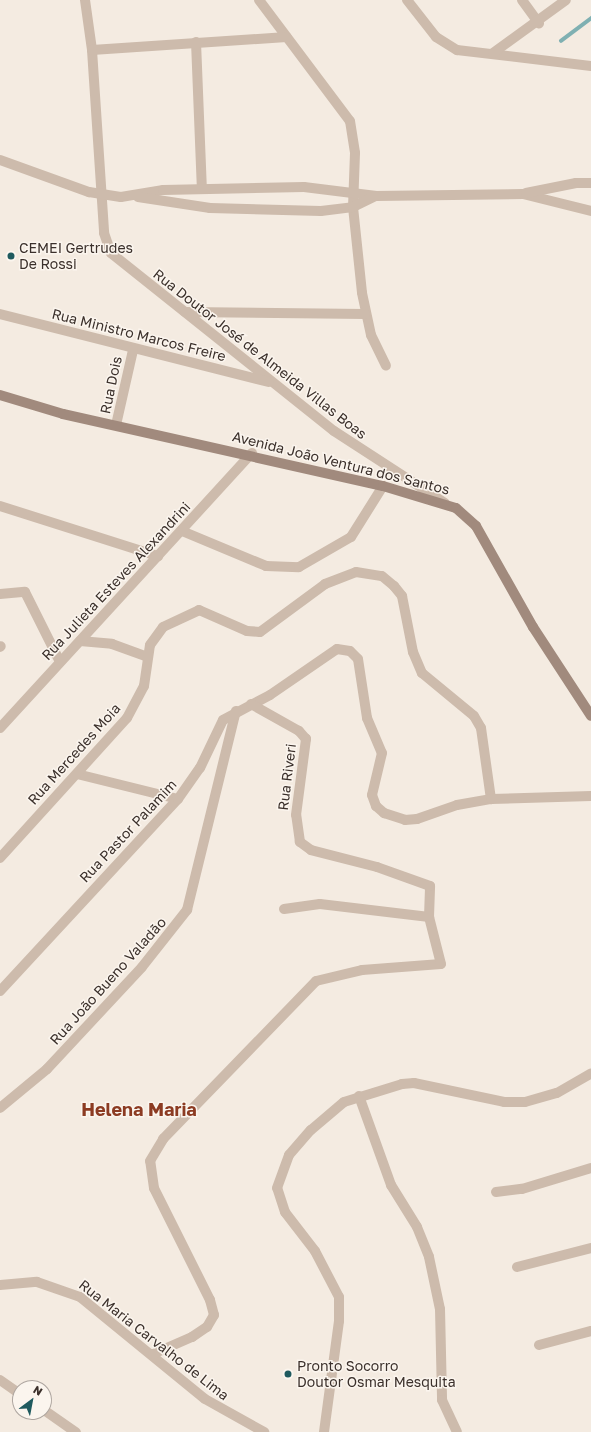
<!DOCTYPE html>
<html>
<head>
<meta charset="utf-8">
<style>
	body { margin:0 }
	#map { position:relative; width:591px; height:1432px; overflow:hidden; background:#f4ebe1; font-family:"Golos Text",sans-serif }
	div>[style] { position:absolute }
	.stream>* { height:3.5px; margin:-1.75px; padding:0 1.75px; transform-origin:1.75px; border-radius:1.75px; background:#7fb0b2 }
	.street>* { height:10px; margin:-5px; padding:0 5px; transform-origin:5px; border-radius:5px; background:#cdbbac }
	.secondary>* { height:10px; margin:-5px; padding:0 5px; transform-origin:5px; border-radius:5px; background:#a18a7d }
	.dots>* { width:11px; height:11px; translate:-50% -50%; box-sizing:border-box; border:2px solid #fbf5ee; border-radius:50% }
	span { translate:-50% -50%; white-space:nowrap; text-align:center; line-height:1.15; -webkit-text-stroke:3px #fbf5ee; paint-order:stroke }
	.poi-label { font-size:14px; color:#3b302b }
	.left { translate:0 -50%; text-align:left }
	.street-label { font-size:14px; color:#3b302b }
	.district-label { font-size:18px; color:#8c3b22; font-weight:700 }
	.north { position:absolute; left:12px; top:1380px; width:40px; height:40px; box-sizing:border-box; background:#fbf5ee; border:1px solid #aea6a0; border-radius:50%; rotate:32deg; font-size:11px; font-weight:700; line-height:16px; text-align:center; color:#3b302b }
	.north::after { content:''; display:block; margin:auto; width:14px; height:18px; background:#1f5a5e; clip-path:polygon(50% 0,100% 100%,50% 72%,0 100%) }
</style>
</head>
<body>
<div id="map">
	<div class="stream">
		<i style="left:561px;top:41px;width:38px;rotate:-37deg"></i>
	</div>
	<div class="street">
		<i style="left:85px;top:0;width:50px;rotate:82deg"></i>
		<i style="left:92px;top:50px;width:183px;rotate:86.2deg"></i>
		<i style="left:104px;top:233px;width:21px;rotate:71deg"></i>
		<i style="left:111px;top:253px;width:285px;rotate:38.6deg"></i>
		<i style="left:334px;top:431px;width:132px;rotate:33deg"></i>
		<i style="left:259px;top:0;width:151px;rotate:53.1deg"></i>
		<i style="left:350px;top:121px;width:32px;rotate:81deg"></i>
		<i style="left:355px;top:153px;width:54px;rotate:92.1deg"></i>
		<i style="left:353px;top:207px;width:86px;rotate:84deg"></i>
		<i style="left:362px;top:293px;width:43px;rotate:77.9deg"></i>
		<i style="left:371px;top:335px;width:34px;rotate:64deg"></i>
		<i style="left:407px;top:0;width:47px;rotate:51.9deg"></i>
		<i style="left:436px;top:37px;width:25px;rotate:32deg"></i>
		<i style="left:457px;top:50px;width:135px;rotate:6.8deg"></i>
		<i style="left:522px;top:0;width:29px;rotate:54deg"></i>
		<i style="left:196px;top:42px;width:147px;rotate:87.7deg"></i>
		<i style="left:92px;top:50px;width:195px;rotate:-3.8deg"></i>
		<i style="left:493px;top:53px;width:90px;rotate:-36deg"></i>
		<i style="left:0;top:160px;width:95px;rotate:19.8deg"></i>
		<i style="left:89px;top:192px;width:32px;rotate:9deg"></i>
		<i style="left:121px;top:197px;width:43px;rotate:-9.5deg"></i>
		<i style="left:163px;top:190px;width:141px;rotate:-1.2deg"></i>
		<i style="left:304px;top:187px;width:73px;rotate:7.1deg"></i>
		<i style="left:376px;top:196px;width:147px;rotate:-0.8deg"></i>
		<i style="left:523px;top:194px;width:70px;rotate:14deg"></i>
		<i style="left:526px;top:193px;width:51px;rotate:-11.3deg"></i>
		<i style="left:576px;top:183px;width:15px"></i>
		<i style="left:138px;top:197px;width:73px;rotate:8.7deg"></i>
		<i style="left:210px;top:208px;width:111px;rotate:1.5deg"></i>
		<i style="left:321px;top:211px;width:32px;rotate:-7deg"></i>
		<i style="left:353px;top:207px;width:25px;rotate:-26deg"></i>
		<i style="left:185px;top:312px;width:180px;rotate:0.6deg"></i>
		<i style="left:0;top:314px;width:277px;rotate:14.2deg"></i>
		<i style="left:116px;top:425px;width:77px;rotate:-77.2deg"></i>
		<i style="left:0;top:506px;width:166px;rotate:17.6deg"></i>
		<i style="left:182px;top:531px;width:91px;rotate:22.6deg"></i>
		<i style="left:266px;top:566px;width:33px;rotate:2deg"></i>
		<i style="left:299px;top:567px;width:60px;rotate:-30deg"></i>
		<i style="left:351px;top:537px;width:60px;rotate:-57.9deg"></i>
		<i style="left:0;top:594px;width:25px;rotate:-5deg"></i>
		<i style="left:25px;top:592px;width:78px;rotate:63.4deg"></i>
		<i style="left:80px;top:641px;width:32px;rotate:5deg"></i>
		<i style="left:112px;top:644px;width:37px;rotate:20deg"></i>
		<i style="left:0;top:647px;width:1px;rotate:-45deg"></i>
		<i style="left:0;top:728px;width:373px;rotate:-47.5deg"></i>
		<i style="left:77px;top:774px;width:104px;rotate:13.9deg"></i>
		<i style="left:0;top:858px;width:189px;rotate:-47.8deg"></i>
		<i style="left:127px;top:718px;width:36px;rotate:-62deg"></i>
		<i style="left:144px;top:686px;width:41px;rotate:-81.7deg"></i>
		<i style="left:150px;top:645px;width:22px;rotate:-54deg"></i>
		<i style="left:163px;top:627px;width:40px;rotate:-25deg"></i>
		<i style="left:199px;top:610px;width:52px;rotate:23.6deg"></i>
		<i style="left:247px;top:631px;width:13px;rotate:4deg"></i>
		<i style="left:260px;top:632px;width:81px;rotate:-36.4deg"></i>
		<i style="left:325px;top:584px;width:33px;rotate:-21deg"></i>
		<i style="left:356px;top:572px;width:26px;rotate:9deg"></i>
		<i style="left:382px;top:576px;width:16px;rotate:40deg"></i>
		<i style="left:394px;top:586px;width:13px;rotate:51deg"></i>
		<i style="left:402px;top:596px;width:57px;rotate:78.9deg"></i>
		<i style="left:413px;top:652px;width:23px;rotate:67deg"></i>
		<i style="left:422px;top:673px;width:67px;rotate:39.6deg"></i>
		<i style="left:474px;top:716px;width:14px;rotate:60deg"></i>
		<i style="left:481px;top:728px;width:72px;rotate:82deg"></i>
		<i style="left:284px;top:909px;width:36px;rotate:-8deg"></i>
		<i style="left:320px;top:904px;width:110px;rotate:6.8deg"></i>
		<i style="left:0;top:991px;width:262px;rotate:-47.2deg"></i>
		<i style="left:178px;top:799px;width:38px;rotate:-55deg"></i>
		<i style="left:200px;top:768px;width:53px;rotate:-64.4deg"></i>
		<i style="left:223px;top:720px;width:53px;rotate:-28deg"></i>
		<i style="left:270px;top:695px;width:81px;rotate:-34.5deg"></i>
		<i style="left:337px;top:649px;width:13px;rotate:9deg"></i>
		<i style="left:350px;top:651px;width:11px;rotate:45deg"></i>
		<i style="left:358px;top:659px;width:60px;rotate:81.3deg"></i>
		<i style="left:367px;top:718px;width:38px;rotate:67deg"></i>
		<i style="left:382px;top:753px;width:43px;rotate:103.4deg"></i>
		<i style="left:372px;top:795px;width:12px;rotate:70deg"></i>
		<i style="left:376px;top:806px;width:11px;rotate:41deg"></i>
		<i style="left:384px;top:813px;width:22px;rotate:18deg"></i>
		<i style="left:405px;top:820px;width:12px;rotate:-5deg"></i>
		<i style="left:417px;top:819px;width:42px;rotate:-19.3deg"></i>
		<i style="left:457px;top:805px;width:35px;rotate:-10deg"></i>
		<i style="left:491px;top:799px;width:100px;rotate:-1.7deg"></i>
		<i style="left:359px;top:1096px;width:95px;rotate:70.2deg"></i>
		<i style="left:391px;top:1185px;width:49px;rotate:58.2deg"></i>
		<i style="left:417px;top:1227px;width:32px;rotate:68deg"></i>
		<i style="left:429px;top:1257px;width:53px;rotate:78.1deg"></i>
		<i style="left:440px;top:1309px;width:91px;rotate:88.7deg"></i>
		<i style="left:442px;top:1400px;width:35px;rotate:65deg"></i>
		<i style="left:0;top:1108px;width:61px;rotate:-39.7deg"></i>
		<i style="left:47px;top:1069px;width:139px;rotate:-47deg"></i>
		<i style="left:142px;top:967px;width:73px;rotate:-51.7deg"></i>
		<i style="left:187px;top:910px;width:205px;rotate:-76.2deg"></i>
		<i style="left:496px;top:1192px;width:26px;rotate:-7deg"></i>
		<i style="left:522px;top:1189px;width:72px;rotate:-16.9deg"></i>
		<i style="left:517px;top:1267px;width:76px;rotate:-14.4deg"></i>
		<i style="left:0;top:1285px;width:37px;rotate:-5deg"></i>
		<i style="left:37px;top:1282px;width:46px;rotate:19.2deg"></i>
		<i style="left:80px;top:1297px;width:161px;rotate:39.2deg"></i>
		<i style="left:205px;top:1399px;width:68px;rotate:29.2deg"></i>
		<i style="left:539px;top:1345px;width:54px;rotate:-15.1deg"></i>
		<i style="left:153px;top:1354px;width:43px;rotate:-23.6deg"></i>
		<i style="left:192px;top:1337px;width:18px;rotate:-34deg"></i>
		<i style="left:207px;top:1327px;width:14px;rotate:-60deg"></i>
		<i style="left:214px;top:1315px;width:16px;rotate:-105deg"></i>
		<i style="left:210px;top:1300px;width:125px;rotate:-116.6deg"></i>
		<i style="left:154px;top:1188px;width:27px;rotate:-98deg"></i>
		<i style="left:150px;top:1161px;width:26px;rotate:-59deg"></i>
		<i style="left:163px;top:1139px;width:220px;rotate:-45.9deg"></i>
		<i style="left:316px;top:981px;width:47px;rotate:-13.4deg"></i>
		<i style="left:362px;top:970px;width:79px;rotate:-4.3deg"></i>
		<i style="left:441px;top:964px;width:49px;rotate:-104.3deg"></i>
		<i style="left:429px;top:917px;width:31px;rotate:-88deg"></i>
		<i style="left:430px;top:886px;width:56px;rotate:-160.3deg"></i>
		<i style="left:377px;top:867px;width:68px;rotate:-165.6deg"></i>
		<i style="left:311px;top:850px;width:14px;rotate:-144deg"></i>
		<i style="left:300px;top:842px;width:27px;rotate:-98deg"></i>
		<i style="left:296px;top:815px;width:77px;rotate:-82.5deg"></i>
		<i style="left:306px;top:739px;width:11px;rotate:-131deg"></i>
		<i style="left:299px;top:731px;width:55px;rotate:-150.6deg"></i>
		<i style="left:0;top:1380px;width:24px;rotate:35deg"></i>
		<i style="left:44px;top:1410px;width:39px;rotate:35deg"></i>
		<i style="left:324px;top:1432px;width:112px;rotate:-82.3deg"></i>
		<i style="left:339px;top:1321px;width:24px;rotate:-90deg"></i>
		<i style="left:339px;top:1297px;width:52px;rotate:-117.6deg"></i>
		<i style="left:315px;top:1251px;width:49px;rotate:-127.6deg"></i>
		<i style="left:285px;top:1212px;width:25px;rotate:-108deg"></i>
		<i style="left:277px;top:1188px;width:35px;rotate:-70deg"></i>
		<i style="left:289px;top:1155px;width:33px;rotate:-49deg"></i>
		<i style="left:311px;top:1130px;width:43px;rotate:-40.3deg"></i>
		<i style="left:344px;top:1102px;width:61px;rotate:-17.2deg"></i>
		<i style="left:402px;top:1084px;width:12px;rotate:-5deg"></i>
		<i style="left:414px;top:1083px;width:92px;rotate:11.9deg"></i>
		<i style="left:504px;top:1102px;width:21px"></i>
		<i style="left:525px;top:1102px;width:33px;rotate:-16deg"></i>
		<i style="left:557px;top:1093px;width:39px;rotate:-30deg"></i>
	</div>
	<div class="secondary">
		<i style="left:0;top:395px;width:66px;rotate:16.8deg"></i>
		<i style="left:63px;top:414px;width:328px;rotate:12.7deg"></i>
		<i style="left:383px;top:486px;width:76px;rotate:16.8deg"></i>
		<i style="left:456px;top:508px;width:27px;rotate:42deg"></i>
		<i style="left:476px;top:526px;width:116px;rotate:60.6deg"></i>
		<i style="left:533px;top:627px;width:106px;rotate:56.9deg"></i>
	</div>
	<div class="dots">
		<i style="left:11px;top:256px;background:#1f5a5e"></i>
		<i style="left:288px;top:1374px;background:#1f5a5e"></i>
	</div>
	<div class="poi-label">
		<span class="left" style="left:19px;top:256px">CEMEI Gertrudes<br>De Rossi</span>
		<span class="left" style="left:297px;top:1374px">Pronto Socorro<br>Doutor Osmar Mesquita</span>
	</div>
	<div class="street-label">
		<span style="left:139px;top:335px;rotate:14deg">Rua Ministro Marcos Freire</span>
		<span style="left:260px;top:354px;rotate:38deg">Rua Doutor José de Almeida Villas Boas</span>
		<span style="left:111px;top:385px;rotate:-78deg">Rua Dois</span>
		<span style="left:341px;top:463px;rotate:14deg">Avenida João Ventura dos Santos</span>
		<span style="left:116px;top:581px;rotate:-47deg">Rua Julieta Esteves Alexandrini</span>
		<span style="left:74px;top:754px;rotate:-48deg">Rua Mercedes Moia</span>
		<span style="left:287px;top:777px;rotate:-83deg">Rua Riveri</span>
		<span style="left:128px;top:831px;rotate:-47deg">Rua Pastor Palamim</span>
		<span style="left:108px;top:981px;rotate:-48deg">Rua João Bueno Valadão</span>
		<span style="left:154px;top:1340px;rotate:38deg">Rua Maria Carvalho de Lima</span>
	</div>
	<div class="district-label">
		<span style="left:139px;top:1109px">Helena Maria</span>
	</div>
	<div class="north">N</div>
</div>
</body>
</html>
